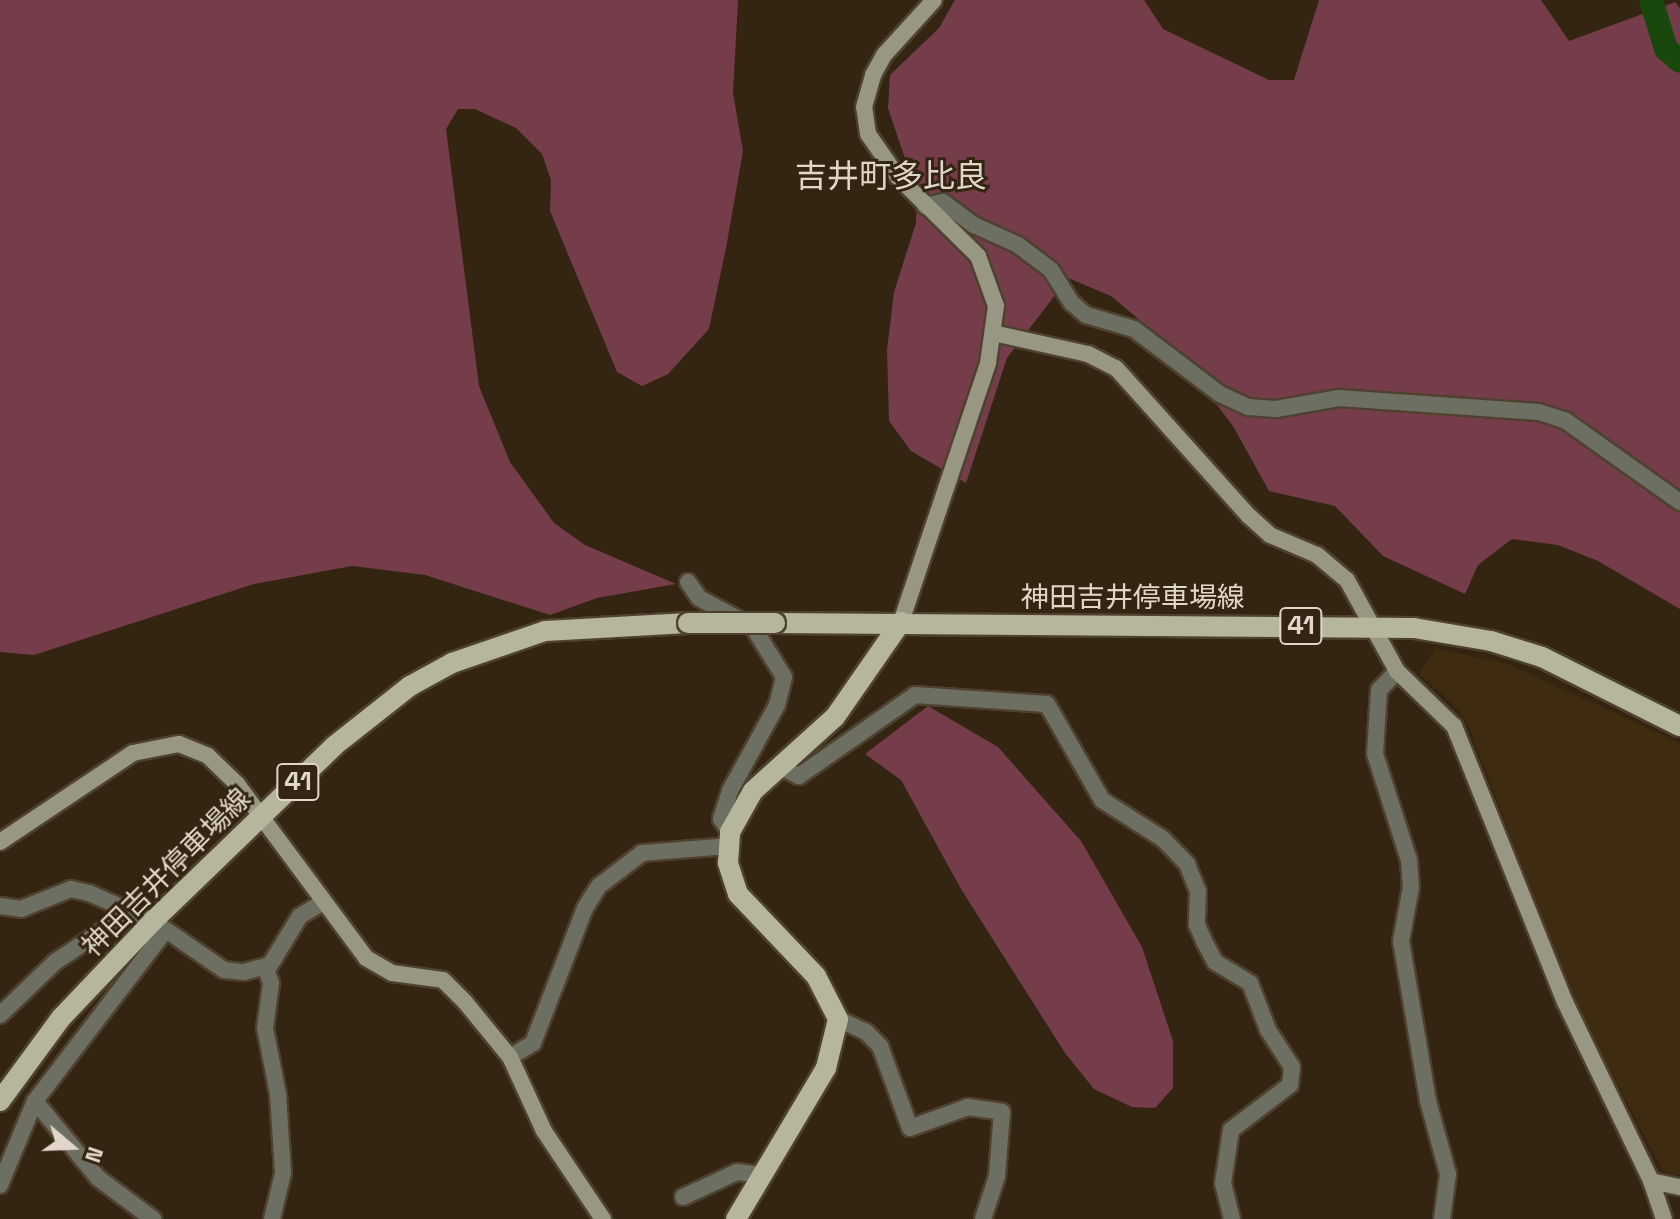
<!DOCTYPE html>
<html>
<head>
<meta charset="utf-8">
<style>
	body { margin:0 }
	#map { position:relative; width:1680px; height:1219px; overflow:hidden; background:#332511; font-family:"Space Grotesk","Noto Sans JP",sans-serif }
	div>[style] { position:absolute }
	.built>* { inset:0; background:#3e2b10 }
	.green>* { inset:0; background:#753d49 }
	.river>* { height:24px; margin:-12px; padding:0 12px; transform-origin:12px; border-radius:12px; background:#19480d }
	.roads { filter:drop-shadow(2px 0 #4f412f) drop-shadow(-2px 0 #4f412f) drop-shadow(0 2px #4f412f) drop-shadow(0 -2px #4f412f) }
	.street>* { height:16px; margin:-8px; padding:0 8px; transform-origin:8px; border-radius:8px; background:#6e6f63 }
	.secondary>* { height:16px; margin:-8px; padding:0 8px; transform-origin:8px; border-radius:8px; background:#979784 }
	.primary>* { height:20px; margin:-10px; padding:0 10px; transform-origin:10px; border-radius:10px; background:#b6b69d }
	.bridges { filter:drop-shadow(2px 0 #4f412f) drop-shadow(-2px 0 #4f412f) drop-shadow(0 2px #4f412f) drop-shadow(0 -2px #4f412f) }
	.primary-bridge>* { height:20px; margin:-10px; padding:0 10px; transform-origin:10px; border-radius:10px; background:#b6b69d }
	span { translate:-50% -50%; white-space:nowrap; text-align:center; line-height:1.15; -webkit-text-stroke:6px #332511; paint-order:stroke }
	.shield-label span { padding:2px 6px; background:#332511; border:2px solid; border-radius:6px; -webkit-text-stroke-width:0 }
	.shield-label { font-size:26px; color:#e0d6ca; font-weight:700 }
	.street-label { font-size:28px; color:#e0d6ca }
	.quarter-label { font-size:32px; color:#e0d6ca }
	.north { position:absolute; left:32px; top:1107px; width:80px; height:80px; -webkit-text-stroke:6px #332511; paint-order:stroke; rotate:109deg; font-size:22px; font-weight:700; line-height:32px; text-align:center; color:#e0d6ca }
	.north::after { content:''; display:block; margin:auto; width:28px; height:36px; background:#e0d6ca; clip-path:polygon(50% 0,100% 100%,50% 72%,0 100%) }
</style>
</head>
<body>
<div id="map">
	<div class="built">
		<i style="clip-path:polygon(1435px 648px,1508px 664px,1680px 743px,1680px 1175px,1664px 1172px,1573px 1001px,1470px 729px,1459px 710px,1419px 673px)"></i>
	</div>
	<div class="green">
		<i style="clip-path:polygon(0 0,738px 0,733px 93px,743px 151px,726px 248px,709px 329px,668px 374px,642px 386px,617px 372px,550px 211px,551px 180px,542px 154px,516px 128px,475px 109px,458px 109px,446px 129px,479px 386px,510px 462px,554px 523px,585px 545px,676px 584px,597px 598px,550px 615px,425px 575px,352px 566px,254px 584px,34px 655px,0 652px)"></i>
		<i style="clip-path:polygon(955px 0,1144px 0,1163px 29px,1269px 80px,1294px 80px,1319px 0,1541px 0,1569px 41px,1675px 2px,1680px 8px,1680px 609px,1598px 561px,1558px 545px,1512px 539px,1478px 565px,1465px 594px,1383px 556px,1335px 506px,1269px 491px,1233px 426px,1174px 349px,1111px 296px,1068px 278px,1007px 358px,966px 483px,911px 451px,889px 421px,887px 350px,894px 292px,916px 223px,917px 194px,888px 108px,890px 75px,939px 28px)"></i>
		<i style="clip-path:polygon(928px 706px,998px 747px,1081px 841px,1142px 947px,1173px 1041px,1173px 1088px,1155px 1108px,1132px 1107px,1094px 1089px,1065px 1053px,961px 889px,901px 780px,865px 754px)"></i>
	</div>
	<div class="river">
		<i style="left:1651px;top:0;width:51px;rotate:73deg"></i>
		<i style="left:1666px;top:49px;width:18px;rotate:41deg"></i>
	</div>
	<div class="roads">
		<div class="street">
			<i style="left:925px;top:206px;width:18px;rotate:-13deg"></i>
			<i style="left:943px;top:202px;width:39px;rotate:37deg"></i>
			<i style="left:974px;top:225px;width:48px;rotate:24.4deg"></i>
			<i style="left:1018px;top:245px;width:41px;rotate:37.1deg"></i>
			<i style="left:1051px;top:270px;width:39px;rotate:58deg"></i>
			<i style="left:1072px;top:303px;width:18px;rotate:41deg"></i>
			<i style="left:1086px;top:315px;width:50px;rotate:16.3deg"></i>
			<i style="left:1134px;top:329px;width:108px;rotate:37.1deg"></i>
			<i style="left:1220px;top:394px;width:31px;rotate:25deg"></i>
			<i style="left:1248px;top:407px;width:28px;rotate:4deg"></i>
			<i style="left:1276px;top:409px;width:64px;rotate:-9.9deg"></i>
			<i style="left:1339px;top:398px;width:200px;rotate:4deg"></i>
			<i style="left:1539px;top:412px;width:28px;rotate:18deg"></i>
			<i style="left:1566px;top:421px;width:140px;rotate:35.4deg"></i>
			<i style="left:688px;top:582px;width:19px;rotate:55deg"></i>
			<i style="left:699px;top:598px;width:61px;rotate:28.2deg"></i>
			<i style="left:753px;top:627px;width:59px;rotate:58.2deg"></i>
			<i style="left:784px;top:677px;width:29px;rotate:104deg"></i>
			<i style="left:777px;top:705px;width:98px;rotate:118.7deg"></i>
			<i style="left:730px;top:791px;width:29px;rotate:108deg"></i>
			<i style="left:721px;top:819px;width:16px;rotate:55deg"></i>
			<i style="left:1397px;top:671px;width:26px;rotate:133deg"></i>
			<i style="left:1379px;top:690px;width:64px;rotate:93.6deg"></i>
			<i style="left:1375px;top:754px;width:111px;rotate:72.2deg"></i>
			<i style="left:1409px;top:860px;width:27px;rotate:86deg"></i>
			<i style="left:1411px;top:887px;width:55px;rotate:100.5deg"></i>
			<i style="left:1401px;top:941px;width:162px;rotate:80.4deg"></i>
			<i style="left:1428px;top:1101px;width:76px;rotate:74.7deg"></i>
			<i style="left:1448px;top:1174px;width:45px;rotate:97.6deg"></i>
			<i style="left:781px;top:767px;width:20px;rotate:27deg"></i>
			<i style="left:799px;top:776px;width:141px;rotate:-34.9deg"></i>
			<i style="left:915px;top:695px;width:132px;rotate:3.9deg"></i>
			<i style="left:1047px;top:704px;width:111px;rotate:60.2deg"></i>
			<i style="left:1102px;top:800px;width:72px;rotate:32.6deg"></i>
			<i style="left:1163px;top:839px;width:35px;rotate:46deg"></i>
			<i style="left:1187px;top:864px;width:29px;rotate:68deg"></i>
			<i style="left:1198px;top:891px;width:34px;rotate:92deg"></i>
			<i style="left:1197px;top:925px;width:17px;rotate:66deg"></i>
			<i style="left:1204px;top:941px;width:24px;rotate:62deg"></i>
			<i style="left:1215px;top:962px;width:41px;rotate:31deg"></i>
			<i style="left:1250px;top:983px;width:50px;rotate:69deg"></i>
			<i style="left:1268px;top:1030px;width:44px;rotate:57deg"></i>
			<i style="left:1292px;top:1067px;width:18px;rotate:96deg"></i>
			<i style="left:1290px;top:1085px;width:74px;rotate:142.7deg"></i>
			<i style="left:1231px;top:1130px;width:54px;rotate:98.6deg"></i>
			<i style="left:1223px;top:1183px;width:37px;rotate:76deg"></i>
			<i style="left:0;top:906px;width:21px;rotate:8deg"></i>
			<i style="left:21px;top:909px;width:54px;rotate:-21.8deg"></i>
			<i style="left:71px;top:889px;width:18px;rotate:13deg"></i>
			<i style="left:89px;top:893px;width:70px;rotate:23.6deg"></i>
			<i style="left:153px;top:921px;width:86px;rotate:34.6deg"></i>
			<i style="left:224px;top:970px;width:20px;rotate:6deg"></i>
			<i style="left:244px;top:972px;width:27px;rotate:-15deg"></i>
			<i style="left:270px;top:965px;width:57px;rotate:-58.5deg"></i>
			<i style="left:300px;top:916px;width:26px;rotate:-31deg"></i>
			<i style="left:265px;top:967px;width:17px;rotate:69deg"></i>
			<i style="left:271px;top:983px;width:45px;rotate:97.6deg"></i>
			<i style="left:265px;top:1028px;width:67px;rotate:78.9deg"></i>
			<i style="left:278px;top:1094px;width:79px;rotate:86.4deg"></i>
			<i style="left:283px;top:1173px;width:47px;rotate:103.4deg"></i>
			<i style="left:0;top:1015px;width:76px;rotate:-43.9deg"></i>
			<i style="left:55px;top:962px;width:94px;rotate:-33.7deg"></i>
			<i style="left:838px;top:1019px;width:31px;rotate:25deg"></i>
			<i style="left:866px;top:1032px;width:20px;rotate:45deg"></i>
			<i style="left:880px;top:1046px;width:87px;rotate:69.9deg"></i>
			<i style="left:910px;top:1128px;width:62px;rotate:-19.9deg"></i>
			<i style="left:968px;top:1107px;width:34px;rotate:8deg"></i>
			<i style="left:1002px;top:1112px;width:64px;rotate:94.5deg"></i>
			<i style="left:997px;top:1176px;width:45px;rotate:108deg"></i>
			<i style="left:510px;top:1057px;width:27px;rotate:-31deg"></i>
			<i style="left:533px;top:1043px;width:145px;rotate:-68.9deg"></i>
			<i style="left:585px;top:908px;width:26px;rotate:-58deg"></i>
			<i style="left:599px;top:886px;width:54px;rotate:-37.5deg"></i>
			<i style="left:642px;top:853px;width:87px;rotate:-4.6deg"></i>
			<i style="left:35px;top:1101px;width:99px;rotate:50.7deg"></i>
			<i style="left:98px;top:1178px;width:69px;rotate:36.7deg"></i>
			<i style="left:0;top:1185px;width:91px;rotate:-67.4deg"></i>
			<i style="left:35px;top:1101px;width:214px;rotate:-52.6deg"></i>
			<i style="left:683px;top:1197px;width:60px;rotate:-24.8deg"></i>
			<i style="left:737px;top:1172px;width:25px;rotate:7deg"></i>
		</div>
		<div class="secondary">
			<i style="left:993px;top:333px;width:97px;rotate:12.5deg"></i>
			<i style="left:1088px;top:354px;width:31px;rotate:27deg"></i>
			<i style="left:1116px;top:368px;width:199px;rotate:48.1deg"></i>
			<i style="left:1249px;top:516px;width:28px;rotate:42deg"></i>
			<i style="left:1270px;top:535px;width:51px;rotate:23.1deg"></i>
			<i style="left:1317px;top:555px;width:39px;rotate:40deg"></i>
			<i style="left:1347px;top:580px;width:104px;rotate:61.2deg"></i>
			<i style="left:1397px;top:671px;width:79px;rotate:44deg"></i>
			<i style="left:1454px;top:726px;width:297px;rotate:68.1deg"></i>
			<i style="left:1565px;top:1002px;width:199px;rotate:64.3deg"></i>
			<i style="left:1651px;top:1181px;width:40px;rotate:71.1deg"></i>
			<i style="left:901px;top:622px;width:273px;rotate:-71.4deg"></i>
			<i style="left:988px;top:363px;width:58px;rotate:-82deg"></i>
			<i style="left:996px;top:306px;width:53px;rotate:-109.8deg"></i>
			<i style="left:978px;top:256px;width:112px;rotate:-135.4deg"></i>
			<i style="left:898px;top:177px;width:52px;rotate:-124.9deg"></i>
			<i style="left:868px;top:134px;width:27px;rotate:-98deg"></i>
			<i style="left:864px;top:107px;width:33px;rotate:-74deg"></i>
			<i style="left:873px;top:75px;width:23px;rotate:-61deg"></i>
			<i style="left:884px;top:55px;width:74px;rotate:-47.7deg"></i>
			<i style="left:0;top:842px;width:160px;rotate:-33.8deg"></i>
			<i style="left:133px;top:753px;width:47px;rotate:-11.1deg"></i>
			<i style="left:179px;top:744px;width:31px;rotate:22deg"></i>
			<i style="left:208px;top:756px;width:40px;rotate:44deg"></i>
			<i style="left:237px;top:784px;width:217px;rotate:53.4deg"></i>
			<i style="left:366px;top:958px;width:30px;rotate:30deg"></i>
			<i style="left:392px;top:973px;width:51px;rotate:7.8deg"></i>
			<i style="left:443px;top:980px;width:31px;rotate:45deg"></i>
			<i style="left:465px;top:1002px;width:71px;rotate:50.7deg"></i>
			<i style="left:510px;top:1057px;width:81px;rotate:65.3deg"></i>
			<i style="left:544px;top:1131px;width:106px;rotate:56.2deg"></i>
			<i style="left:1651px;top:1181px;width:30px;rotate:12deg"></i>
		</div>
		<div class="primary">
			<i style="left:775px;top:623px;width:639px;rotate:0.45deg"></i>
			<i style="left:1414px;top:628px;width:78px;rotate:9.6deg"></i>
			<i style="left:1491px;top:641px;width:53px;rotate:17.4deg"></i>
			<i style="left:1542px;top:657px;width:154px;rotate:26.6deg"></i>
			<i style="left:0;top:1101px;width:103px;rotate:-53.7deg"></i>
			<i style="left:61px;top:1018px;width:134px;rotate:-46.5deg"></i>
			<i style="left:153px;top:921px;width:252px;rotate:-44deg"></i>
			<i style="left:334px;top:746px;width:97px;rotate:-38.3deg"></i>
			<i style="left:410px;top:686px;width:48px;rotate:-28.7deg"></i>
			<i style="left:452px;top:663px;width:98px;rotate:-19deg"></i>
			<i style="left:545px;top:631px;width:143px;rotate:-3.2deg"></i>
			<i style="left:736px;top:1219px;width:176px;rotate:-59.2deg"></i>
			<i style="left:826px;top:1068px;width:50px;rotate:-76.2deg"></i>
			<i style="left:838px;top:1019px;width:48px;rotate:-117.1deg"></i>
			<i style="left:816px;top:976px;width:113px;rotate:-133.6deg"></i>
			<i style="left:738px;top:894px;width:33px;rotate:-108deg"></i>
			<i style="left:728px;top:863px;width:31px;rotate:-86deg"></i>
			<i style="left:730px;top:832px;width:47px;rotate:-60.7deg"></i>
			<i style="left:753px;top:791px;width:110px;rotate:-42.1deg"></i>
			<i style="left:835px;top:717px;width:116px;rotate:-55.2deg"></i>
		</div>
	</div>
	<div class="bridges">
		<div class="primary-bridge">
			<i style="left:688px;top:623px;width:87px"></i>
		</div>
	</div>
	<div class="shield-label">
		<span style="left:1301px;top:626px">41</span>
		<span style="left:298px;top:782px">41</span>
	</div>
	<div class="street-label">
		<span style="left:1133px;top:597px">神田吉井停車場線</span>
		<span style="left:166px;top:872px;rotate:-45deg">神田吉井停車場線</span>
	</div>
	<div class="quarter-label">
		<span style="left:891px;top:176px">吉井町多比良</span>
	</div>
	<div class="north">N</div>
</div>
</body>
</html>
